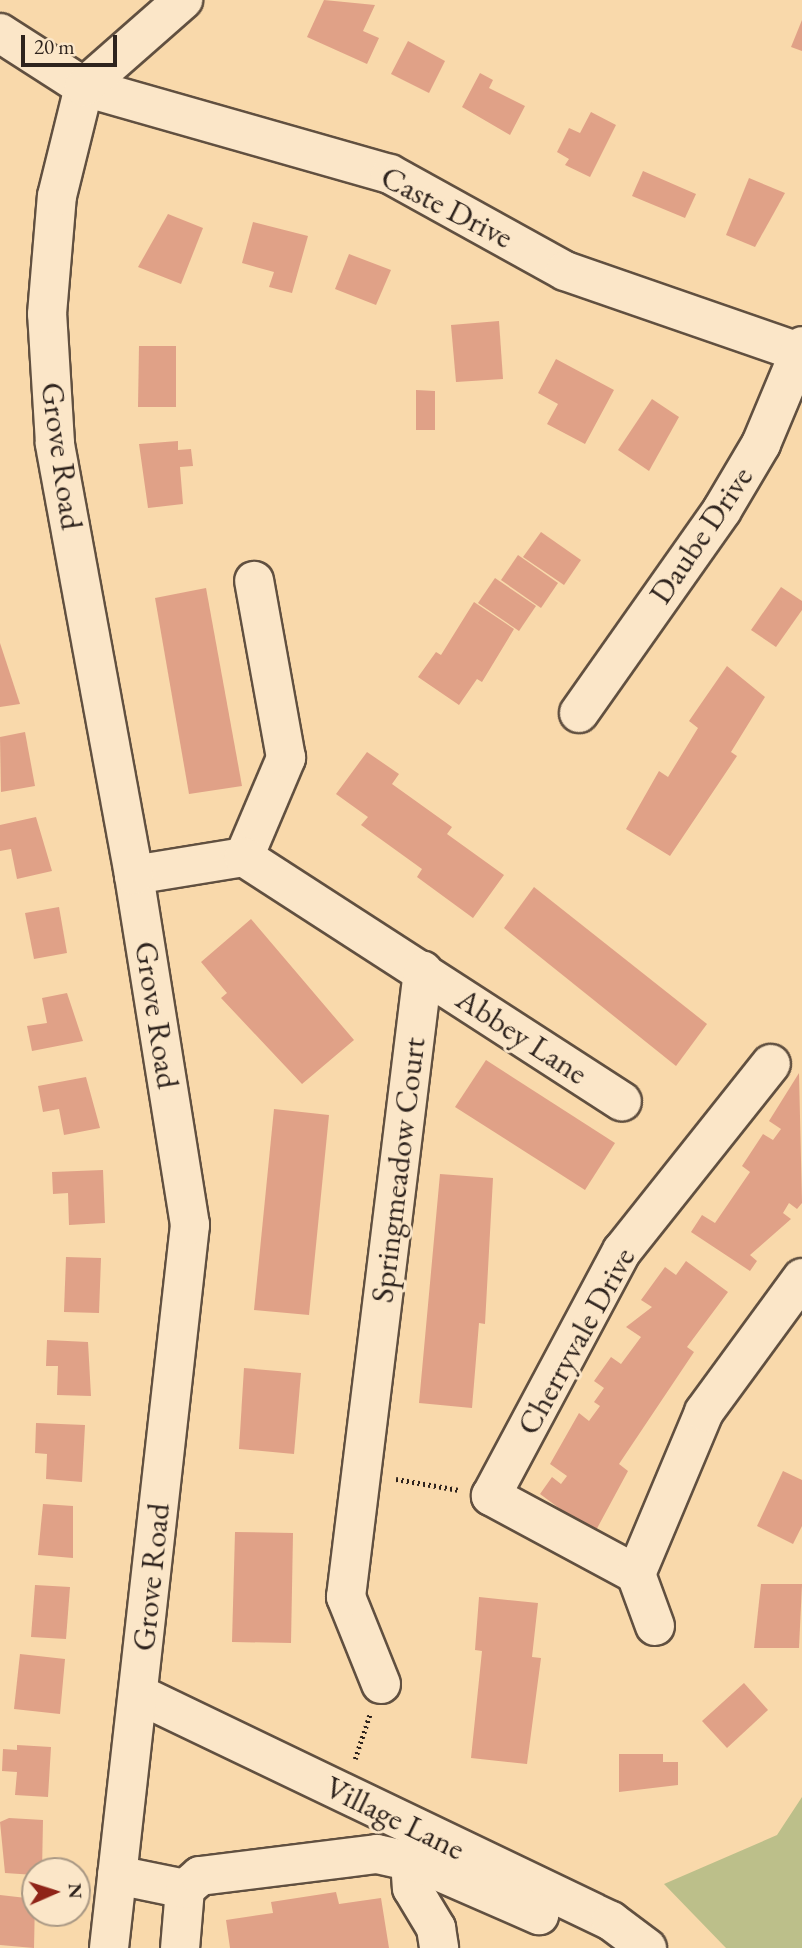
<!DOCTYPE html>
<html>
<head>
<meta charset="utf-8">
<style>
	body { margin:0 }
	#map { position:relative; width:802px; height:1948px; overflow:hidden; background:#f9d9ab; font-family:"EB Garamond",serif }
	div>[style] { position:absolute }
	.green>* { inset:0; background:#bcbf8a }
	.building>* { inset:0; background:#e0a187 }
	.path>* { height:4.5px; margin-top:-2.25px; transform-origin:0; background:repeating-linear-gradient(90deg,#2e231d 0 2px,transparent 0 5.5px) }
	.roads { filter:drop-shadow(2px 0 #615040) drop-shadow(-2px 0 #615040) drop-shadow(0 2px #615040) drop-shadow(0 -2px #615040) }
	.minor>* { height:38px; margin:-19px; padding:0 19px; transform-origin:19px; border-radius:19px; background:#fbe6c8 }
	span { translate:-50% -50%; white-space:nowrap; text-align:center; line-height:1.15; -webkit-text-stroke:6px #fbe6c8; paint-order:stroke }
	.street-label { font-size:32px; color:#2e231d }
	.north { position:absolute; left:21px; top:1857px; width:70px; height:70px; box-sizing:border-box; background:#fbe6c8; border:2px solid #a99884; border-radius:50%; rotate:87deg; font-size:19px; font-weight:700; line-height:28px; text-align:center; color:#2e231d }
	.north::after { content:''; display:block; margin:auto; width:24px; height:32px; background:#8f2418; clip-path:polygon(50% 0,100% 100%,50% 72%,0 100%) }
	.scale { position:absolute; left:21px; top:35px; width:96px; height:32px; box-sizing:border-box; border:4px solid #2e231d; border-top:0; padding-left:9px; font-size:21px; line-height:24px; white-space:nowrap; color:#2e231d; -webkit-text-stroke:5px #fbe6c8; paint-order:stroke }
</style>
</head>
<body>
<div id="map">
	<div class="green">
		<i style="clip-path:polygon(802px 1797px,802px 1948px,726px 1948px,664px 1884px,777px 1835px)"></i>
	</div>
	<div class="building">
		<i style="clip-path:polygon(324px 0,375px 5px,363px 31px,379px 38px,367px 64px,307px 37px)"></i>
		<i style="clip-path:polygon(802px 20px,802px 51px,791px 47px)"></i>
		<i style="clip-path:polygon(408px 41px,445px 61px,429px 93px,391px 74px)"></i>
		<i style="clip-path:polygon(480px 73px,493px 80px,489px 88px,525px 106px,510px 135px,462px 107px)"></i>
		<i style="clip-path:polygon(591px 112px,616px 125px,590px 177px,565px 165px,569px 159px,557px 152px,569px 128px,580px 133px)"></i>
		<i style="clip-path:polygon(643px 171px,696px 194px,685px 218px,632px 196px)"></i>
		<i style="clip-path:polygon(749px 178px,785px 193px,755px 247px,726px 235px)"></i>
		<i style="clip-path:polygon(168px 214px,203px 228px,181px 284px,138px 267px)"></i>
		<i style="clip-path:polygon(253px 222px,308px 236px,292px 293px,269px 287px,274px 272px,242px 263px)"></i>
		<i style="clip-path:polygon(349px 254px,391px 270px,376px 305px,335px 289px)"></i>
		<i style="clip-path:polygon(499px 321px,503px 379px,456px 382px,451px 325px)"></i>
		<i style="clip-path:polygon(139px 346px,176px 346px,176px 407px,138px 407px)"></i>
		<i style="clip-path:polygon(556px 359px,614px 390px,585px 444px,547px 424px,558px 404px,538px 393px)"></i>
		<i style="clip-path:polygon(416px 390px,435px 391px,435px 430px,416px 430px)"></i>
		<i style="clip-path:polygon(652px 399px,679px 417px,649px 471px,618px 450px)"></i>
		<i style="clip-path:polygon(178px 441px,178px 450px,191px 449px,193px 466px,180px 467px,183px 504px,148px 508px,139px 444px)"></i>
		<i style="clip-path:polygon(541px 532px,581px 560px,564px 585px,523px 557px)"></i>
		<i style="clip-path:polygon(518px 555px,558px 583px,541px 608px,501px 580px)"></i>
		<i style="clip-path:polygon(495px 578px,536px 606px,519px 631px,478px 603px)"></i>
		<i style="clip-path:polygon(781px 587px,802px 601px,802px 610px,776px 647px,751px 630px)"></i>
		<i style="clip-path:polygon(206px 588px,242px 786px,189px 794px,155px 598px)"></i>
		<i style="clip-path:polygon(474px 602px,514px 629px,482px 682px,477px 679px,459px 705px,418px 677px,436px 652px,441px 655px)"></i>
		<i style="clip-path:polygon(0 643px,20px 704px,0 707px)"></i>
		<i style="clip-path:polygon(727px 666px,765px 697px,731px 752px,737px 756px,670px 856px,626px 829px,659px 771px,668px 777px,698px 728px,689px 721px)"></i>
		<i style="clip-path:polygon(25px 732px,35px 786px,1px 792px,0 737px)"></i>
		<i style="clip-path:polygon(367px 752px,399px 774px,392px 784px,452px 827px,447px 834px,504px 875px,473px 918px,417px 877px,422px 869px,361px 825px,368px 817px,336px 794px)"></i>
		<i style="clip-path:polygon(36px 817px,52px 871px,17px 879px,11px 849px,0 851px,0 825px)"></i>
		<i style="clip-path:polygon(534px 887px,707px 1024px,676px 1066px,504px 928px)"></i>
		<i style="clip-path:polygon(59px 907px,67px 953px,34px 959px,25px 913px)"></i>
		<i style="clip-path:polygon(251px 919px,354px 1040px,302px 1084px,221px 998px,227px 993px,201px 962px)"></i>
		<i style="clip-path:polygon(67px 993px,83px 1041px,32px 1051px,27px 1026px,47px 1023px,42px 998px)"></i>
		<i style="clip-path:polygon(486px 1060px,615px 1143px,585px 1190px,455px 1107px)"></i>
		<i style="clip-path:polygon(799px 1073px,802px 1203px,797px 1209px,789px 1203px,783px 1213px,791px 1219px,750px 1255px,757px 1261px,750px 1271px,691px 1232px,702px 1215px,715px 1223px,750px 1172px,742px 1166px,763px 1134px,773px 1140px,781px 1129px,769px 1121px)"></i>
		<i style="clip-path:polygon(86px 1077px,100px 1128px,64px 1135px,59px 1109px,43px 1112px,38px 1086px)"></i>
		<i style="clip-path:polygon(274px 1109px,329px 1115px,309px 1315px,254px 1310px)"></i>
		<i style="clip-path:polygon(103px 1170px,105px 1223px,69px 1225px,68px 1193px,53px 1194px,52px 1172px)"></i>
		<i style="clip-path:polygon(440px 1174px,493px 1178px,485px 1324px,479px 1323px,472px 1408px,419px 1403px)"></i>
		<i style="clip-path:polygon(66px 1257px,101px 1258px,99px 1313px,64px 1312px)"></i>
		<i style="clip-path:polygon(686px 1261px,728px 1292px,687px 1347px,694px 1352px,619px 1464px,628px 1471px,594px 1534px,540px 1494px,552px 1477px,561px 1484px,567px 1476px,550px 1464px,579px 1413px,589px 1421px,600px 1406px,594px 1402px,604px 1388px,594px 1381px,611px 1357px,621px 1364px,641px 1337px,626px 1327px,652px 1307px,641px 1300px,665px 1267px,676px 1275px)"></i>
		<i style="clip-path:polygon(47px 1340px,88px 1342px,91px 1396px,57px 1395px,58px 1366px,46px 1366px)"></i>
		<i style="clip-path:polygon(244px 1368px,301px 1373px,294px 1454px,239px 1449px)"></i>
		<i style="clip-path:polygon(36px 1423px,85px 1425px,82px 1482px,46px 1479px,47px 1454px,35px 1453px)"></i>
		<i style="clip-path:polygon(783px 1471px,802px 1480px,802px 1526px,793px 1544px,757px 1526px)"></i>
		<i style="clip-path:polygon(43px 1504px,73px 1506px,73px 1558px,38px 1555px)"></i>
		<i style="clip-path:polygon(235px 1532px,293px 1533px,291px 1643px,232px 1642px)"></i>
		<i style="clip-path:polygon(761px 1584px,802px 1584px,799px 1648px,754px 1648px)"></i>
		<i style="clip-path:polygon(35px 1585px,70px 1587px,66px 1639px,31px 1637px)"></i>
		<i style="clip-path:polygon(479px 1597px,538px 1603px,532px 1657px,541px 1658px,527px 1764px,471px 1758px,482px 1651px,475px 1650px)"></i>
		<i style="clip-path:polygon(20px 1654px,65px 1659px,60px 1714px,14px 1709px)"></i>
		<i style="clip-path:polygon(744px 1683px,768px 1710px,727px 1748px,702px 1721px)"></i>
		<i style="clip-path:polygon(17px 1745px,51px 1747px,48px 1797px,15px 1795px,17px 1772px,2px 1771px,3px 1749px,17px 1750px)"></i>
		<i style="clip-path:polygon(619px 1754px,663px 1754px,663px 1762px,678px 1762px,678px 1785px,619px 1792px)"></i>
		<i style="clip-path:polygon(9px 1818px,43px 1820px,42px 1871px,35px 1875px,5px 1873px,0 1822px)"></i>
		<i style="clip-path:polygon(336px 1892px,339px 1904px,381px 1898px,389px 1948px,230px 1948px,226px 1920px,273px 1913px,271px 1902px)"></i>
		<i style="clip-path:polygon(0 1895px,35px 1899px,34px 1948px,0 1945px)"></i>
	</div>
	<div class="path">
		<i style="left:396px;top:1479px;width:64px;rotate:9.9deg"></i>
		<i style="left:355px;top:1759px;width:47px;rotate:-71.6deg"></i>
	</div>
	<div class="roads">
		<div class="minor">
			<i style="left:0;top:33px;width:100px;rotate:32.7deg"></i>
			<i style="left:84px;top:87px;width:318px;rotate:15.9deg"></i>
			<i style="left:390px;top:174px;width:200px;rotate:29deg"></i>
			<i style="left:565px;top:271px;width:251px;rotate:19.1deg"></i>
			<i style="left:579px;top:713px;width:248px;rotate:-54.8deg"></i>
			<i style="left:722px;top:510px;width:77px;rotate:-59.4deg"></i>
			<i style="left:761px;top:444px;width:106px;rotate:-67.3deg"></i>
			<i style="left:244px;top:857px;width:108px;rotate:-67deg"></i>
			<i style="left:286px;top:758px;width:180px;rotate:-100.2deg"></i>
			<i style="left:134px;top:875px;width:111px;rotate:-9.3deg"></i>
			<i style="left:244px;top:857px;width:450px;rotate:32.9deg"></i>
			<i style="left:636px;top:1574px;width:165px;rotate:-151.7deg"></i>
			<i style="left:491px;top:1496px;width:278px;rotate:-61.9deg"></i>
			<i style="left:622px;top:1251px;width:239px;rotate:-51.5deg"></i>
			<i style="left:655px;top:1626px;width:55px;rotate:-110.1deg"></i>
			<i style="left:636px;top:1574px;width:176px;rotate:-67.2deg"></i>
			<i style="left:704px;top:1412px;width:166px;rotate:-53.8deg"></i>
			<i style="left:381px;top:1684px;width:94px;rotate:-111.9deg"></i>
			<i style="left:346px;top:1597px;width:631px;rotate:-82.99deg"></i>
			<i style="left:138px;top:1694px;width:525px;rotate:25.64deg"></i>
			<i style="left:611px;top:1921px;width:45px;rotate:36.9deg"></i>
			<i style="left:410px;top:1861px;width:27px;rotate:86deg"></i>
			<i style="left:412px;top:1888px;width:47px;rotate:59deg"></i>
			<i style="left:436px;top:1928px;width:20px;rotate:81deg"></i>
			<i style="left:117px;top:1875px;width:69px;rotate:11.6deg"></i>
			<i style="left:185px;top:1889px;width:59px;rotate:94.8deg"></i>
			<i style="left:185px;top:1889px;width:20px;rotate:-41deg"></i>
			<i style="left:200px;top:1876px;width:178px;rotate:-7.1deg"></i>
			<i style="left:377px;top:1854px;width:46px;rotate:12.5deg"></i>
			<i style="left:422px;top:1864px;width:128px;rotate:23.6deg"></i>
			<i style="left:109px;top:1948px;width:728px;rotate:-83.61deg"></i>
			<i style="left:190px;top:1225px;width:354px;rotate:-99.1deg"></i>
			<i style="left:134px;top:875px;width:439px;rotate:-100.4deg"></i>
			<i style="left:55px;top:443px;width:129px;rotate:-93.5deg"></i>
			<i style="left:47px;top:314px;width:118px;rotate:-85.2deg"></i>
			<i style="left:57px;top:196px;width:112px;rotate:-76.1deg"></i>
			<i style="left:84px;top:87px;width:132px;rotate:-41.3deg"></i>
		</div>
	</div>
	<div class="street-label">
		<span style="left:447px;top:207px;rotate:27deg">Caste Drive</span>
		<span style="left:62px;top:456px;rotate:82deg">Grove Road</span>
		<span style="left:701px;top:535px;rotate:-56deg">Daube Drive</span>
		<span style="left:157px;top:1015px;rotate:81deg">Grove Road</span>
		<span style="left:522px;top:1036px;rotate:33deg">Abbey Lane</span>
		<span style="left:398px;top:1170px;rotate:-83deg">Springmeadow Court</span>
		<span style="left:576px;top:1341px;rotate:-61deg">Cherryvale Drive</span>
		<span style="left:151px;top:1577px;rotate:-84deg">Grove Road</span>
		<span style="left:395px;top:1818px;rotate:26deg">Village Lane</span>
	</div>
	<div class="north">N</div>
	<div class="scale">20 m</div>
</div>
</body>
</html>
